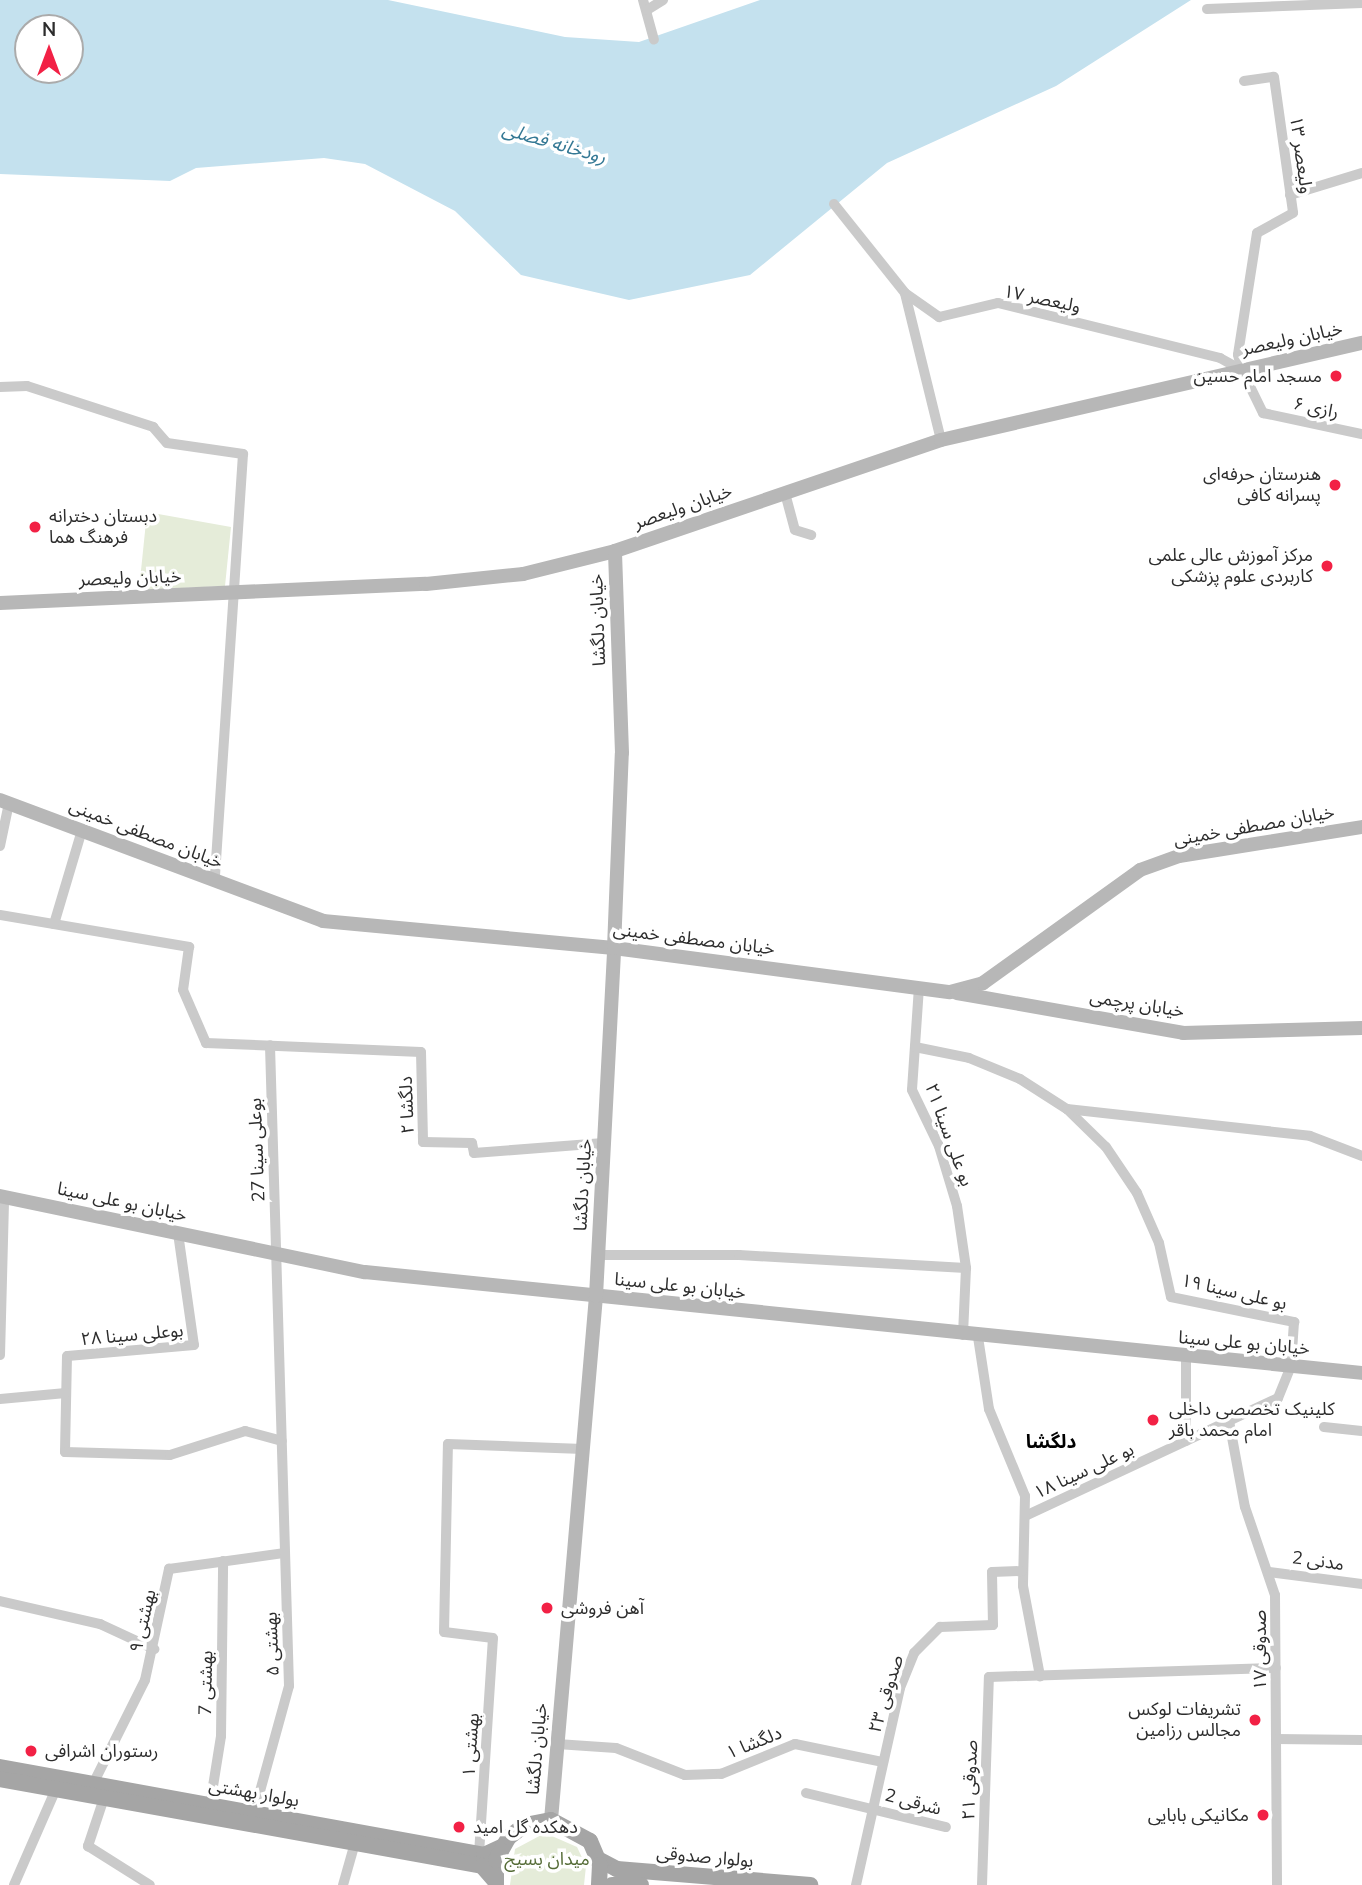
<!DOCTYPE html>
<html>
<head>
<meta charset="utf-8">
<style>
	body { margin:0 }
	#map { position:relative; width:1362px; height:1885px; overflow:hidden; background:#fff; font-family:"Nunito Sans","Noto Sans Arabic",sans-serif }
	div>[style] { position:absolute }
	.green>* { inset:0; background:#e5ecd9 }
	.water>* { inset:0; background:#c4e1ee }
	.street>* { height:10px; margin:-5px; padding:0 5px; transform-origin:5px; border-radius:5px; background:#cacaca }
	.secondary>* { height:14px; margin:-7px; padding:0 7px; transform-origin:7px; border-radius:7px; background:#b7b7b7 }
	.primary>* { height:16px; margin:-8px; padding:0 8px; transform-origin:8px; border-radius:8px; background:#a5a5a5 }
	.dots>* { width:19px; height:19px; translate:-50% -50%; box-sizing:border-box; border:4px solid #fff; border-radius:50% }
	span { translate:-50% -50%; white-space:nowrap; text-align:center; line-height:1.15; -webkit-text-stroke:7px #fff; paint-order:stroke }
	.street-label { font-size:18px; color:#2d2d2d }
	.poi-label { font-size:18px; color:#2d2d2d }
	.right { translate:-100% -50%; text-align:right }
	.left { translate:0 -50%; text-align:left }
	.park-label { font-size:18px; color:#556c37 }
	.water-label { font-size:19px; color:#357995; font-style:italic }
	.neighbourhood-label { font-size:19px; color:#000; font-weight:700 }
	.north { position:absolute; left:14px; top:14px; width:70px; height:70px; box-sizing:border-box; background:#fff; border:2px solid #ababab; border-radius:50%; rotate:0deg; font-size:19px; font-weight:700; line-height:28px; text-align:center; color:#2d2d2d }
	.north::after { content:''; display:block; margin:auto; width:24px; height:32px; background:#f22145; clip-path:polygon(50% 0,100% 100%,50% 72%,0 100%) }
</style>
</head>
<body>
<div id="map">
	<div class="green">
		<i style="clip-path:polygon(147px 512px,231px 527px,225px 586px,139px 590px)"></i>
		<i style="clip-path:polygon(545px 1833px,577px 1847px,586px 1866px,584px 1885px,510px 1885px,515px 1849px)"></i>
	</div>
	<div class="water">
		<i style="clip-path:polygon(evenodd,0 0,388px 0,565px 37px,639px 42px,760px 0,1191px 0,1056px 86px,887px 163px,750px 275px,629px 300px,521px 275px,455px 211px,365px 164px,324px 158px,196px 168px,170px 181px,0 174px,0 0,28px 28px,70px 28px,70px 70px,28px 70px,28px 28px)"></i>
	</div>
	<div class="street">
		<i style="left:643px;top:0;width:41px;rotate:74.6deg"></i>
		<i style="left:1207px;top:9px;width:155px;rotate:-2.2deg"></i>
		<i style="left:647px;top:10px;width:19px;rotate:-32deg"></i>
		<i style="left:1244px;top:81px;width:30px;rotate:-8deg"></i>
		<i style="left:1274px;top:77px;width:137px;rotate:82deg"></i>
		<i style="left:1293px;top:213px;width:41px;rotate:150.9deg"></i>
		<i style="left:1257px;top:233px;width:123px;rotate:98.9deg"></i>
		<i style="left:1238px;top:355px;width:16px;rotate:75deg"></i>
		<i style="left:1242px;top:370px;width:48px;rotate:64deg"></i>
		<i style="left:1263px;top:413px;width:101px;rotate:12deg"></i>
		<i style="left:1290px;top:195px;width:75px;rotate:-17deg"></i>
		<i style="left:834px;top:204px;width:114px;rotate:51.4deg"></i>
		<i style="left:0;top:387px;width:27px;rotate:-2deg"></i>
		<i style="left:27px;top:386px;width:133px;rotate:18deg"></i>
		<i style="left:153px;top:427px;width:21px;rotate:49deg"></i>
		<i style="left:167px;top:443px;width:77px;rotate:8.2deg"></i>
		<i style="left:243px;top:454px;width:427px;rotate:93.8deg"></i>
		<i style="left:941px;top:440px;width:151px;rotate:-103.8deg"></i>
		<i style="left:905px;top:293px;width:42px;rotate:35.2deg"></i>
		<i style="left:939px;top:317px;width:61px;rotate:-13.3deg"></i>
		<i style="left:998px;top:303px;width:229px;rotate:13.9deg"></i>
		<i style="left:1220px;top:358px;width:25px;rotate:29deg"></i>
		<i style="left:785px;top:493px;width:38px;rotate:75deg"></i>
		<i style="left:795px;top:530px;width:17px;rotate:17deg"></i>
		<i style="left:0;top:846px;width:44px;rotate:-78.2deg"></i>
		<i style="left:0;top:915px;width:192px;rotate:9.6deg"></i>
		<i style="left:189px;top:947px;width:43px;rotate:97.9deg"></i>
		<i style="left:183px;top:990px;width:58px;rotate:66.5deg"></i>
		<i style="left:206px;top:1043px;width:215px;rotate:2.4deg"></i>
		<i style="left:421px;top:1052px;width:90px;rotate:88.7deg"></i>
		<i style="left:423px;top:1142px;width:49px;rotate:1.2deg"></i>
		<i style="left:472px;top:1143px;width:10px;rotate:79deg"></i>
		<i style="left:474px;top:1153px;width:130px;rotate:-4.4deg"></i>
		<i style="left:54px;top:924px;width:98px;rotate:-73.4deg"></i>
		<i style="left:919px;top:987px;width:103px;rotate:93.9deg"></i>
		<i style="left:912px;top:1090px;width:62px;rotate:64.3deg"></i>
		<i style="left:939px;top:1146px;width:63px;rotate:73.3deg"></i>
		<i style="left:957px;top:1206px;width:63px;rotate:81.7deg"></i>
		<i style="left:966px;top:1268px;width:67px;rotate:92.6deg"></i>
		<i style="left:915px;top:1047px;width:55px;rotate:11.5deg"></i>
		<i style="left:969px;top:1058px;width:55px;rotate:22.4deg"></i>
		<i style="left:1020px;top:1079px;width:56px;rotate:32.6deg"></i>
		<i style="left:1067px;top:1109px;width:54px;rotate:44.3deg"></i>
		<i style="left:1106px;top:1147px;width:55px;rotate:56deg"></i>
		<i style="left:1137px;top:1193px;width:55px;rotate:66.3deg"></i>
		<i style="left:1159px;top:1243px;width:55px;rotate:77.5deg"></i>
		<i style="left:1171px;top:1297px;width:126px;rotate:11.5deg"></i>
		<i style="left:1294px;top:1322px;width:44px;rotate:93.9deg"></i>
		<i style="left:1291px;top:1366px;width:35px;rotate:112deg"></i>
		<i style="left:1278px;top:1398px;width:279px;rotate:155deg"></i>
		<i style="left:1067px;top:1109px;width:244px;rotate:6.3deg"></i>
		<i style="left:1310px;top:1136px;width:56px;rotate:21deg"></i>
		<i style="left:178px;top:1233px;width:113px;rotate:81.9deg"></i>
		<i style="left:194px;top:1345px;width:127px;rotate:175deg"></i>
		<i style="left:67px;top:1356px;width:96px;rotate:91.2deg"></i>
		<i style="left:65px;top:1452px;width:105px;rotate:1.6deg"></i>
		<i style="left:170px;top:1455px;width:79px;rotate:-17.7deg"></i>
		<i style="left:245px;top:1431px;width:38px;rotate:15deg"></i>
		<i style="left:599px;top:1255px;width:140px"></i>
		<i style="left:739px;top:1255px;width:227px;rotate:3.3deg"></i>
		<i style="left:978px;top:1337px;width:73px;rotate:81.3deg"></i>
		<i style="left:989px;top:1409px;width:94px;rotate:67.5deg"></i>
		<i style="left:1025px;top:1496px;width:90px;rotate:91.3deg"></i>
		<i style="left:1023px;top:1586px;width:92px;rotate:79.3deg"></i>
		<i style="left:0;top:1355px;width:158px;rotate:-88.5deg"></i>
		<i style="left:0;top:1399px;width:66px;rotate:-5.2deg"></i>
		<i style="left:1229px;top:1421px;width:87px;rotate:79.5deg"></i>
		<i style="left:1245px;top:1507px;width:93px;rotate:71.2deg"></i>
		<i style="left:1275px;top:1595px;width:290px;rotate:89.6deg"></i>
		<i style="left:1324px;top:1427px;width:38px;rotate:6deg"></i>
		<i style="left:1186px;top:1441px;width:84px;rotate:-90deg"></i>
		<i style="left:1269px;top:1572px;width:94px;rotate:7.4deg"></i>
		<i style="left:0;top:1601px;width:103px;rotate:13deg"></i>
		<i style="left:100px;top:1624px;width:60px;rotate:24.8deg"></i>
		<i style="left:1276px;top:1739px;width:86px;rotate:0.7deg"></i>
		<i style="left:557px;top:1744px;width:59px;rotate:3.9deg"></i>
		<i style="left:616px;top:1748px;width:74px;rotate:21.4deg"></i>
		<i style="left:685px;top:1775px;width:36px;rotate:-2deg"></i>
		<i style="left:721px;top:1774px;width:80px;rotate:-22.1deg"></i>
		<i style="left:795px;top:1744px;width:90px;rotate:11.6deg"></i>
		<i style="left:93px;top:1784px;width:116px;rotate:-63.4deg"></i>
		<i style="left:145px;top:1680px;width:114px;rotate:-77.8deg"></i>
		<i style="left:169px;top:1569px;width:117px;rotate:-7.9deg"></i>
		<i style="left:806px;top:1793px;width:144px;rotate:13.7deg"></i>
		<i style="left:104px;top:1798px;width:51px;rotate:108.4deg"></i>
		<i style="left:88px;top:1846px;width:73px;rotate:32.2deg"></i>
		<i style="left:210px;top:1805px;width:70px;rotate:-80.9deg"></i>
		<i style="left:221px;top:1736px;width:175px;rotate:-89.3deg"></i>
		<i style="left:254px;top:1813px;width:132px;rotate:-74.6deg"></i>
		<i style="left:289px;top:1686px;width:641px;rotate:-91.7deg"></i>
		<i style="left:479px;top:1854px;width:216px;rotate:-86.3deg"></i>
		<i style="left:493px;top:1638px;width:49px;rotate:-173deg"></i>
		<i style="left:444px;top:1632px;width:188px;rotate:-88.8deg"></i>
		<i style="left:448px;top:1444px;width:135px;rotate:2.1deg"></i>
		<i style="left:14px;top:1885px;width:105px;rotate:-66.4deg"></i>
		<i style="left:343px;top:1885px;width:44px;rotate:-74.1deg"></i>
		<i style="left:856px;top:1885px;width:202px;rotate:-77.4deg"></i>
		<i style="left:900px;top:1688px;width:38px;rotate:-68deg"></i>
		<i style="left:914px;top:1653px;width:37px;rotate:-45deg"></i>
		<i style="left:940px;top:1627px;width:53px;rotate:-2.2deg"></i>
		<i style="left:993px;top:1625px;width:53px;rotate:-91.1deg"></i>
		<i style="left:992px;top:1572px;width:30px;rotate:-2deg"></i>
		<i style="left:982px;top:1885px;width:208px;rotate:-88.1deg"></i>
		<i style="left:989px;top:1677px;width:287px;rotate:-1.8deg"></i>
	</div>
	<div class="secondary">
		<i style="left:0;top:603px;width:426px;rotate:-2.6deg"></i>
		<i style="left:426px;top:584px;width:98px;rotate:-5.9deg"></i>
		<i style="left:523px;top:574px;width:95px;rotate:-14deg"></i>
		<i style="left:615px;top:551px;width:344px;rotate:-18.8deg"></i>
		<i style="left:941px;top:440px;width:432px;rotate:-13deg"></i>
		<i style="left:0;top:800px;width:345px;rotate:20.5deg"></i>
		<i style="left:323px;top:921px;width:292px;rotate:5.3deg"></i>
		<i style="left:614px;top:948px;width:339px;rotate:7.5deg"></i>
		<i style="left:950px;top:992px;width:34px;rotate:-15deg"></i>
		<i style="left:983px;top:983px;width:193px;rotate:-35.7deg"></i>
		<i style="left:1140px;top:870px;width:41px;rotate:-19.7deg"></i>
		<i style="left:1179px;top:856px;width:185px;rotate:-9deg"></i>
		<i style="left:957px;top:993px;width:230px;rotate:10deg"></i>
		<i style="left:1183px;top:1033px;width:179px;rotate:-1.6deg"></i>
		<i style="left:0;top:1196px;width:373px;rotate:11.8deg"></i>
		<i style="left:365px;top:1272px;width:1002px;rotate:5.78deg"></i>
		<i style="left:551px;top:1820px;width:526px;rotate:-85.09deg"></i>
		<i style="left:596px;top:1296px;width:348px;rotate:-87deg"></i>
		<i style="left:614px;top:948px;width:195px;rotate:-87.7deg"></i>
		<i style="left:622px;top:753px;width:202px;rotate:-92deg"></i>
	</div>
	<div class="primary">
		<i style="left:0;top:1767px;width:492px;rotate:10.3deg"></i>
		<i style="left:484px;top:1855px;width:19px;rotate:-25deg"></i>
		<i style="left:0;top:1779px;width:490px;rotate:10.2deg"></i>
		<i style="left:482px;top:1866px;width:20px;rotate:49deg"></i>
		<i style="left:598px;top:1859px;width:21px;rotate:28deg"></i>
		<i style="left:617px;top:1869px;width:194px;rotate:4.7deg"></i>
		<i style="left:496px;top:1884px;width:24px;rotate:-90deg"></i>
		<i style="left:496px;top:1860px;width:26px;rotate:-61deg"></i>
		<i style="left:509px;top:1837px;width:20px;rotate:-37deg"></i>
		<i style="left:525px;top:1825px;width:26px;rotate:-11deg"></i>
		<i style="left:551px;top:1820px;width:44px;rotate:28.3deg"></i>
		<i style="left:590px;top:1841px;width:26px;rotate:67deg"></i>
		<i style="left:600px;top:1865px;width:20px;rotate:93deg"></i>
		<i style="left:612px;top:1885px;width:29px"></i>
	</div>
	<div class="dots">
		<i style="left:1336px;top:376px;background:#f22145"></i>
		<i style="left:1335px;top:485px;background:#f22145"></i>
		<i style="left:35px;top:527px;background:#f22145"></i>
		<i style="left:1327px;top:566px;background:#f22145"></i>
		<i style="left:1153px;top:1420px;background:#f22145"></i>
		<i style="left:547px;top:1608px;background:#f22145"></i>
		<i style="left:1255px;top:1720px;background:#f22145"></i>
		<i style="left:31px;top:1751px;background:#f22145"></i>
		<i style="left:1263px;top:1815px;background:#f22145"></i>
		<i style="left:459px;top:1827px;background:#f22145"></i>
	</div>
	<div class="street-label">
		<span style="left:1301px;top:155px;rotate:82deg">ولیعصر ۱۳</span>
		<span style="left:1042px;top:299px;rotate:12deg">ولیعصر ۱۷</span>
		<span style="left:1292px;top:339px;rotate:-12deg">خیابان ولیعصر</span>
		<span style="left:1316px;top:408px;rotate:12deg">رازی ۶</span>
		<span style="left:683px;top:507px;rotate:-19deg">خیابان ولیعصر</span>
		<span style="left:130px;top:578px;rotate:-2deg">خیابان ولیعصر</span>
		<span style="left:598px;top:620px;rotate:-92deg">خیابان دلگشا</span>
		<span style="left:1254px;top:826px;rotate:-10deg">خیابان مصطفی خمینی</span>
		<span style="left:146px;top:834px;rotate:21deg">خیابان مصطفی خمینی</span>
		<span style="left:694px;top:939px;rotate:7deg">خیابان مصطفی خمینی</span>
		<span style="left:1137px;top:1004px;rotate:9deg">خیابان پرچمی</span>
		<span style="left:407px;top:1105px;rotate:-92deg">دلگشا ۲</span>
		<span style="left:949px;top:1135px;rotate:70deg">بو علی سینا ۲۱</span>
		<span style="left:257px;top:1150px;rotate:-92deg">بوعلی سینا 27</span>
		<span style="left:583px;top:1185px;rotate:-87deg">خیابان دلگشا</span>
		<span style="left:122px;top:1202px;rotate:12deg">خیابان بو علی سینا</span>
		<span style="left:680px;top:1286px;rotate:6deg">خیابان بو علی سینا</span>
		<span style="left:1234px;top:1292px;rotate:13deg">بو علی سینا ۱۹</span>
		<span style="left:132px;top:1335px;rotate:-5deg">بوعلی سینا ۲۸</span>
		<span style="left:1244px;top:1343px;rotate:5deg">خیابان بو علی سینا</span>
		<span style="left:1084px;top:1471px;rotate:-25deg">بو علی سینا ۱۸</span>
		<span style="left:1318px;top:1561px;rotate:8deg">مدنی 2</span>
		<span style="left:143px;top:1621px;rotate:-77deg">بهشتی ۹</span>
		<span style="left:272px;top:1644px;rotate:-92deg">بهشتی ۵</span>
		<span style="left:1260px;top:1650px;rotate:-90deg">صدوقی ۱۷</span>
		<span style="left:206px;top:1683px;rotate:-89deg">بهشتی 7</span>
		<span style="left:886px;top:1694px;rotate:-73deg">صدوقی ۲۳</span>
		<span style="left:754px;top:1743px;rotate:-22deg">دلگشا ۱</span>
		<span style="left:471px;top:1745px;rotate:-86deg">بهشتی ۱</span>
		<span style="left:537px;top:1749px;rotate:-85deg">خیابان دلگشا</span>
		<span style="left:970px;top:1780px;rotate:-88deg">صدوقی ۲۱</span>
		<span style="left:254px;top:1793px;rotate:10deg">بولوار بهشتی</span>
		<span style="left:913px;top:1802px;rotate:15deg">شرقی 2</span>
		<span style="left:705px;top:1857px;rotate:5deg">بولوار صدوقی</span>
	</div>
	<div class="poi-label">
		<span class="right" style="left:1322px;top:376px">مسجد امام حسین</span>
		<span class="right" style="left:1321px;top:485px">هنرستان حرفه‌ای<br>پسرانه کافی</span>
		<span class="left" style="left:49px;top:527px">دبستان دخترانه<br>فرهنگ هما</span>
		<span class="right" style="left:1313px;top:566px">مرکز آموزش عالی علمی<br>کاربردی علوم پزشکی</span>
		<span class="left" style="left:1169px;top:1420px">کلینیک تخصصی داخلی<br>امام محمد باقر</span>
		<span class="left" style="left:561px;top:1608px">آهن فروشی</span>
		<span class="right" style="left:1241px;top:1720px">تشریفات لوکس<br>مجالس رزامین</span>
		<span class="left" style="left:45px;top:1751px">رستوران اشرافی</span>
		<span class="right" style="left:1249px;top:1815px">مکانیکی بابایی</span>
		<span class="left" style="left:473px;top:1827px">دهکده گل امید</span>
	</div>
	<div class="park-label">
		<span style="left:547px;top:1859px">میدان بسیج</span>
	</div>
	<div class="water-label">
		<span style="left:554px;top:144px;rotate:16deg">رودخانه فصلی</span>
	</div>
	<div class="neighbourhood-label">
		<span style="left:1051px;top:1443px">دلگشا</span>
	</div>
	<div class="north">N</div>
</div>
</body>
</html>
